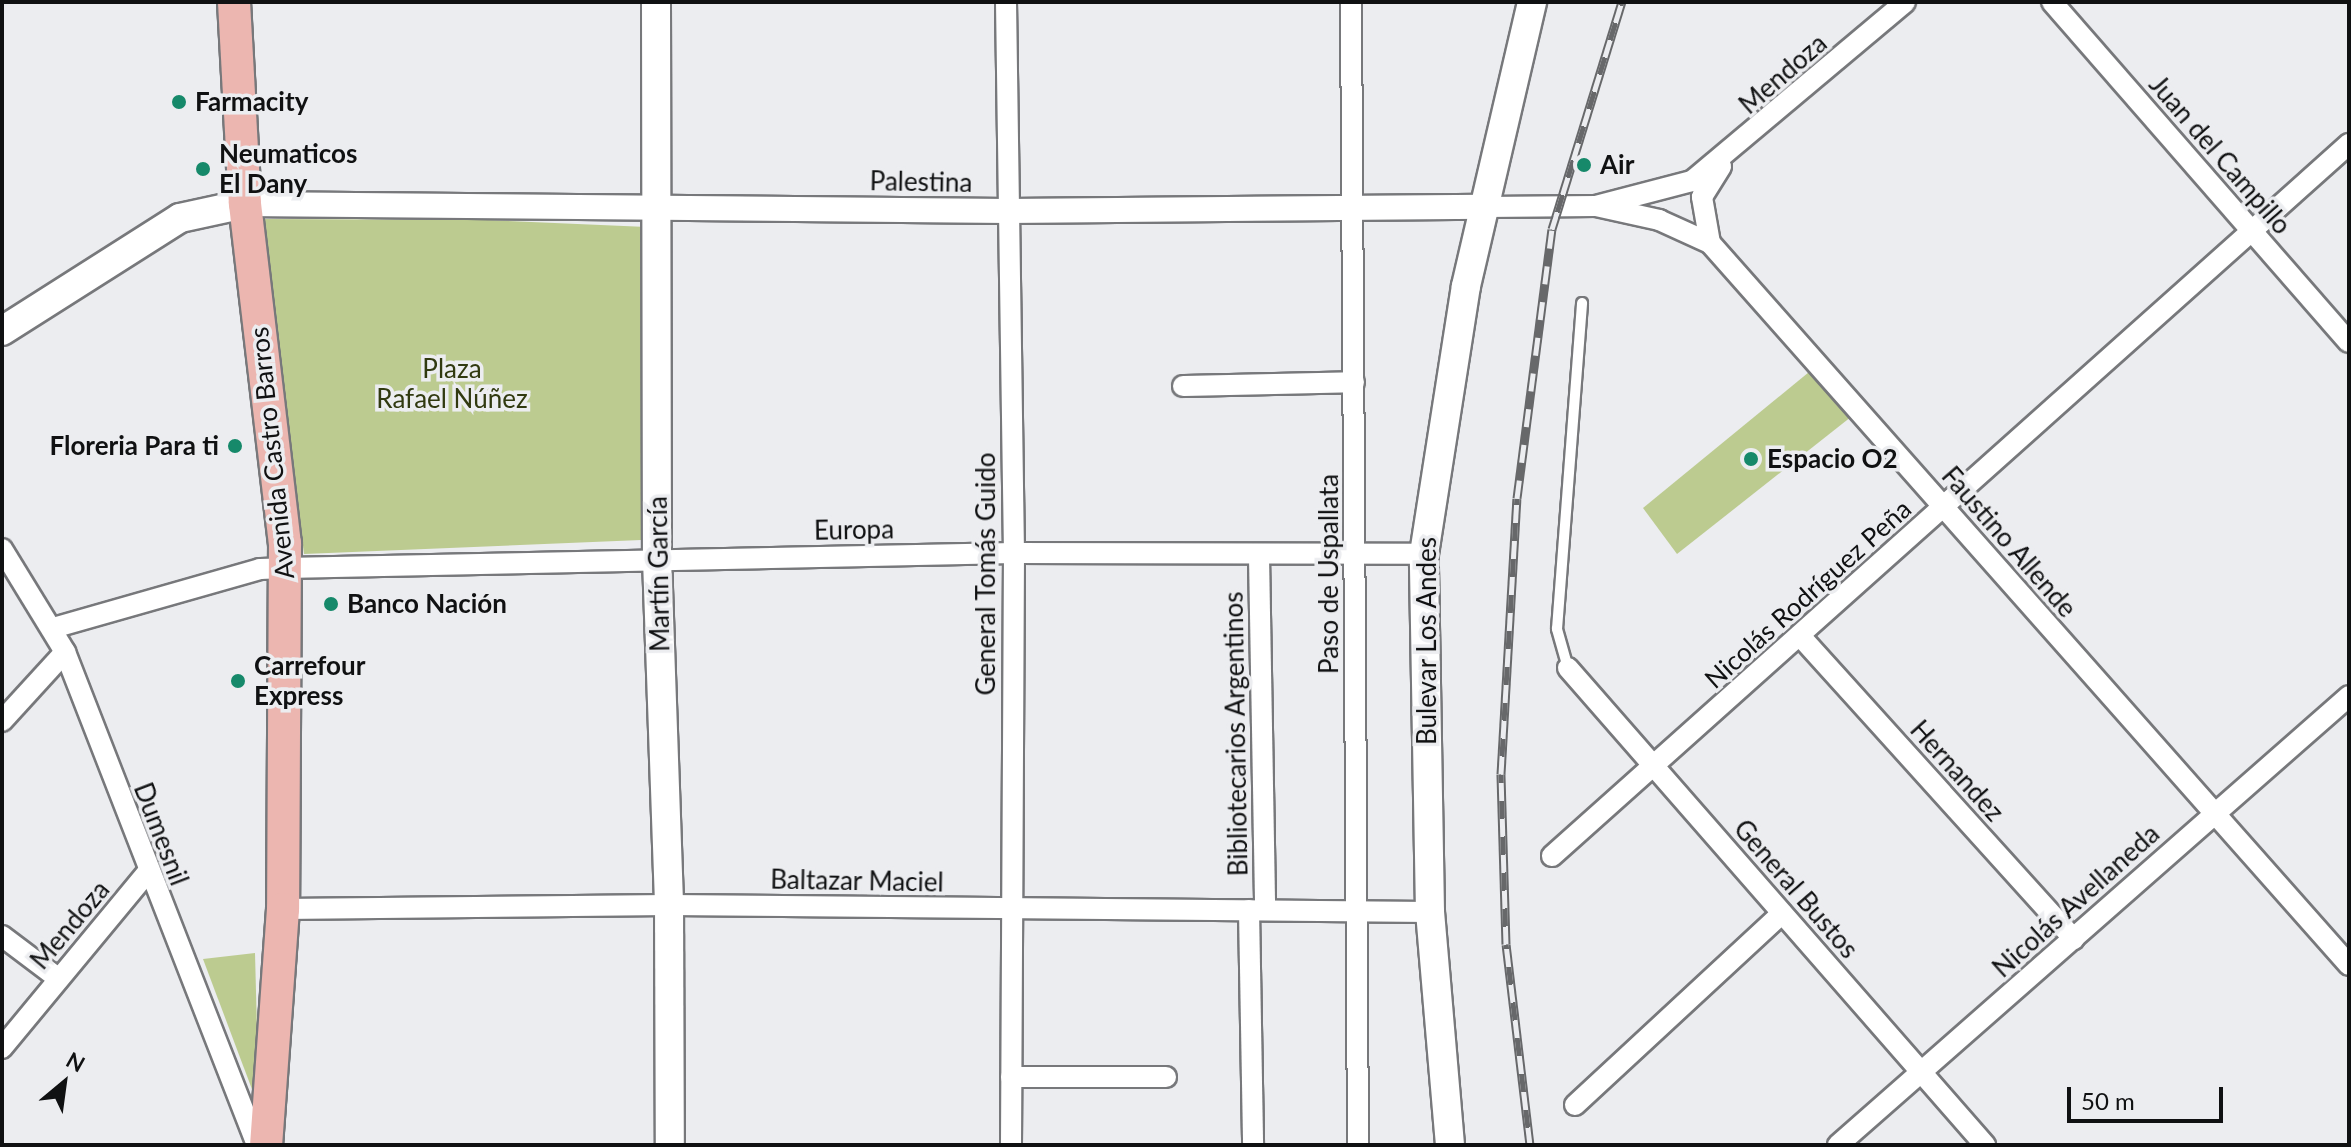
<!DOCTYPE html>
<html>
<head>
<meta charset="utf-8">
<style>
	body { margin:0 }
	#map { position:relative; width:2351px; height:1147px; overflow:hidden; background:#ecedf0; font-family:Lato,sans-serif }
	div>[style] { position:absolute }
	.green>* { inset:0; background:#bccb90 }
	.roads { filter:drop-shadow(2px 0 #77787b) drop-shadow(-2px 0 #77787b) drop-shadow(0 2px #77787b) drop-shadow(0 -2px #77787b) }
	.service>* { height:10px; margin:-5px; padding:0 5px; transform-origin:5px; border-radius:5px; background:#fff }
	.minor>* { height:20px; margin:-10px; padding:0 10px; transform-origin:10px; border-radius:10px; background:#fff }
	.tertiary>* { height:24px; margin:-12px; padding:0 12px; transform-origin:12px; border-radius:12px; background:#fff }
	.secondary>* { height:28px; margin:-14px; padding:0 14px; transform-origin:14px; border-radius:14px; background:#fff }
	.primary>* { height:32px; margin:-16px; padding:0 16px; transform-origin:16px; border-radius:16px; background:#ecb6b0 }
	.rail>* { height:9px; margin-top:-4.5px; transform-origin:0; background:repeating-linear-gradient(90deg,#ecedf0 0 18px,#67686a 0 36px); box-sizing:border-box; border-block:2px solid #67686a }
	.dots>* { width:22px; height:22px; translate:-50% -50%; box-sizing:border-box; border:4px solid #ecedf0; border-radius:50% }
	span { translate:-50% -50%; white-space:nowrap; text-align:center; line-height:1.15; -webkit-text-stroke:7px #ecedf0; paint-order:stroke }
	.street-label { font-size:26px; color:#101112 }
	.poi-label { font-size:26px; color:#101112; font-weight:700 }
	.left { translate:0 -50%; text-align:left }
	.right { translate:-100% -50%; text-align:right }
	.park-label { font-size:26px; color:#313a10 }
	.frame { position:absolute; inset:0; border:4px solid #101112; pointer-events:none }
	.north { position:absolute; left:24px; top:1043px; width:80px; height:80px; -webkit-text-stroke:6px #ecedf0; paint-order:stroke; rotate:29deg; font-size:22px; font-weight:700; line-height:32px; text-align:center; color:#101112 }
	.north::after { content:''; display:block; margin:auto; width:28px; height:36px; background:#101112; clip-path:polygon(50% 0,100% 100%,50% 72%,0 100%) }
	.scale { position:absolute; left:2067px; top:1087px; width:156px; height:36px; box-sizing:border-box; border:4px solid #101112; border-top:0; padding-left:10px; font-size:24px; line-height:28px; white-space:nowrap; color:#101112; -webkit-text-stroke:6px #ecedf0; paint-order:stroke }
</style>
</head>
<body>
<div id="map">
	<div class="green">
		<i style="clip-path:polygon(264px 219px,488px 220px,647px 227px,641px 540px,304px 554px)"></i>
		<i style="clip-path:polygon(1820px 363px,1861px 409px,1677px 554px,1643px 508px)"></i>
		<i style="clip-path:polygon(255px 953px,259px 1108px,203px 959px)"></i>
	</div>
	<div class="roads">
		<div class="service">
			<i style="left:1568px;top:668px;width:41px;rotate:-105.8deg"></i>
			<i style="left:1557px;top:629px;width:327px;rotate:-85.6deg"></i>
		</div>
		<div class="minor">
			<i style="left:1006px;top:2px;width:551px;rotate:89.17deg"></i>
			<i style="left:1014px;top:553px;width:592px;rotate:90.29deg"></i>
			<i style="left:1351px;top:2px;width:1143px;rotate:89.65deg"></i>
			<i style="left:2052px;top:2px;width:451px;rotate:48.9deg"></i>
			<i style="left:1596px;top:206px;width:65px;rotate:12.5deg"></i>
			<i style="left:1659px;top:220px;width:56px;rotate:24.3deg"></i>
			<i style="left:1710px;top:243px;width:964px;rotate:48.49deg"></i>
			<i style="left:1485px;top:207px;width:111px;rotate:-0.5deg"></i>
			<i style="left:1596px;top:206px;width:99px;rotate:-14.6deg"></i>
			<i style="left:1692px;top:181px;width:278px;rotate:-40deg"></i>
			<i style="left:1710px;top:243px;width:47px;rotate:-99.9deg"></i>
			<i style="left:1702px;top:197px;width:36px;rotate:-58deg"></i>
			<i style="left:1183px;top:386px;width:171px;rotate:-1.3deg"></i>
			<i style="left:2px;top:549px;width:121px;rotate:58.5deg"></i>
			<i style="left:65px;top:652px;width:529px;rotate:68.72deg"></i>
			<i style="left:1259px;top:556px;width:354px;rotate:89deg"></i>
			<i style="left:53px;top:628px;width:215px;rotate:-15.9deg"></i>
			<i style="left:260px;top:569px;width:25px;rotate:-2deg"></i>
			<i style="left:285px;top:568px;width:729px;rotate:-1.18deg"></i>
			<i style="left:1014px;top:553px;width:410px;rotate:0.1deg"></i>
			<i style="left:1801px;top:637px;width:407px;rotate:47.9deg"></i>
			<i style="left:1568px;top:668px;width:634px;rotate:48.84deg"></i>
			<i style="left:2px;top:721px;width:93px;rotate:-47.6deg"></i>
			<i style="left:1552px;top:856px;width:1069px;rotate:-41.78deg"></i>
			<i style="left:283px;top:909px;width:386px;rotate:-0.6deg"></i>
			<i style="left:669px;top:905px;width:761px;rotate:0.53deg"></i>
			<i style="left:1249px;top:910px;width:235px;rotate:89deg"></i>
			<i style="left:2px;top:936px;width:71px;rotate:37deg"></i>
			<i style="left:2px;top:1048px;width:227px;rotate:-50.4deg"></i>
			<i style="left:1011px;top:1077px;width:155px"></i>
			<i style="left:1575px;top:1105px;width:282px;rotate:-42.8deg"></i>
			<i style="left:1838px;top:1145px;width:680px;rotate:-41.3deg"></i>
		</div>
		<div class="tertiary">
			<i style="left:245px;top:204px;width:763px;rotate:0.53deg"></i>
			<i style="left:1008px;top:211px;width:477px;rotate:-0.5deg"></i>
		</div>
		<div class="secondary">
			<i style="left:656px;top:2px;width:557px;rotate:89.9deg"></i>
			<i style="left:657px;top:559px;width:346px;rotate:88deg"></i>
			<i style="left:669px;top:905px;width:240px;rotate:89.8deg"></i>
			<i style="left:2px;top:331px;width:211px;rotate:-32.4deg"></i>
			<i style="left:180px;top:218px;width:66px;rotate:-12.2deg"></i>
			<i style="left:1450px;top:1145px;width:234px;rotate:-94.9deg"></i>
			<i style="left:1430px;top:912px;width:358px;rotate:-91deg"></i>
			<i style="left:1424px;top:554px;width:271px;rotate:-81.1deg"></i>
			<i style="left:1466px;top:286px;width:292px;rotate:-76.9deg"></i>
		</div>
		<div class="primary">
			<i style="left:234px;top:2px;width:202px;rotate:86.9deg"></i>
			<i style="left:245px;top:204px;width:341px;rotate:83.3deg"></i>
			<i style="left:285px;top:543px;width:366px;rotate:90.3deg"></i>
			<i style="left:283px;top:909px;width:237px;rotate:94.1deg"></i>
		</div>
	</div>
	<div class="rail">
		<i style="left:1530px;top:1145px;width:202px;rotate:-96.8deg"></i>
		<i style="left:1506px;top:944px;width:170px;rotate:-91.7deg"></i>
		<i style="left:1501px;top:774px;width:276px;rotate:-86.7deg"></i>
		<i style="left:1517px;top:498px;width:271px;rotate:-82.6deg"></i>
		<i style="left:1552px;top:229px;width:238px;rotate:-72.9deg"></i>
	</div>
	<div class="dots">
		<i style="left:179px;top:102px;background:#16896a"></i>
		<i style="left:1584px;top:165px;background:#16896a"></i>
		<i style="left:203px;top:169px;background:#16896a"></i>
		<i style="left:235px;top:446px;background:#16896a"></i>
		<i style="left:1751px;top:459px;background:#16896a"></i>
		<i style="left:331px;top:604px;background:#16896a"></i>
		<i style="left:238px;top:681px;background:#16896a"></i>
	</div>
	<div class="street-label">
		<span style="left:1783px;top:74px;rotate:-41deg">Mendoza</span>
		<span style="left:2220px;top:155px;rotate:49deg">Juan del Campillo</span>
		<span style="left:921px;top:182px;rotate:1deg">Palestina</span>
		<span style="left:272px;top:453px;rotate:-96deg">Avenida Castro Barros</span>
		<span style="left:854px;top:530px;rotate:-1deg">Europa</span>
		<span style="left:2009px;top:542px;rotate:49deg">Faustino Allende</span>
		<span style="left:659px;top:574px;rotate:-91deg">Martín García</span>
		<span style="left:986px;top:574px;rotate:-90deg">General Tomás Guido</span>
		<span style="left:1329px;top:574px;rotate:-90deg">Paso de Uspallata</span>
		<span style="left:1808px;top:594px;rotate:-42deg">Nicolás Rodríguez Peña</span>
		<span style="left:1427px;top:641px;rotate:-90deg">Bulevar Los Andes</span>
		<span style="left:1236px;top:734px;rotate:-91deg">Bibliotecarios Argentinos</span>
		<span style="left:1957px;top:771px;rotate:48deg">Hernandez</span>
		<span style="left:161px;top:834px;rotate:69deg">Dumesnil</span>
		<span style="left:857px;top:881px;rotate:1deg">Baltazar Maciel</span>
		<span style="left:1796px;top:889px;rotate:49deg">General Bustos</span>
		<span style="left:2076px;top:901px;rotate:-42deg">Nicolás Avellaneda</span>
		<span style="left:70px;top:925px;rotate:-50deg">Mendoza</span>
	</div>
	<div class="poi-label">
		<span class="left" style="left:195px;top:102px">Farmacity</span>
		<span class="left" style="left:219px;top:169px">Neumaticos<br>El Dany</span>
		<span class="left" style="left:1600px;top:165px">Air</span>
		<span class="right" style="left:219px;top:446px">Floreria Para ti</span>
		<span class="left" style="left:1767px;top:459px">Espacio O2</span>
		<span class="left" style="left:347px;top:604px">Banco Nación</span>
		<span class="left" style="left:254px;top:681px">Carrefour<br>Express</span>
	</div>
	<div class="park-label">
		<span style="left:452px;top:384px">Plaza<br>Rafael Núñez</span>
	</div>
	<div class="frame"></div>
	<div class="north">N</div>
	<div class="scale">50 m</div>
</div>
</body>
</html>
